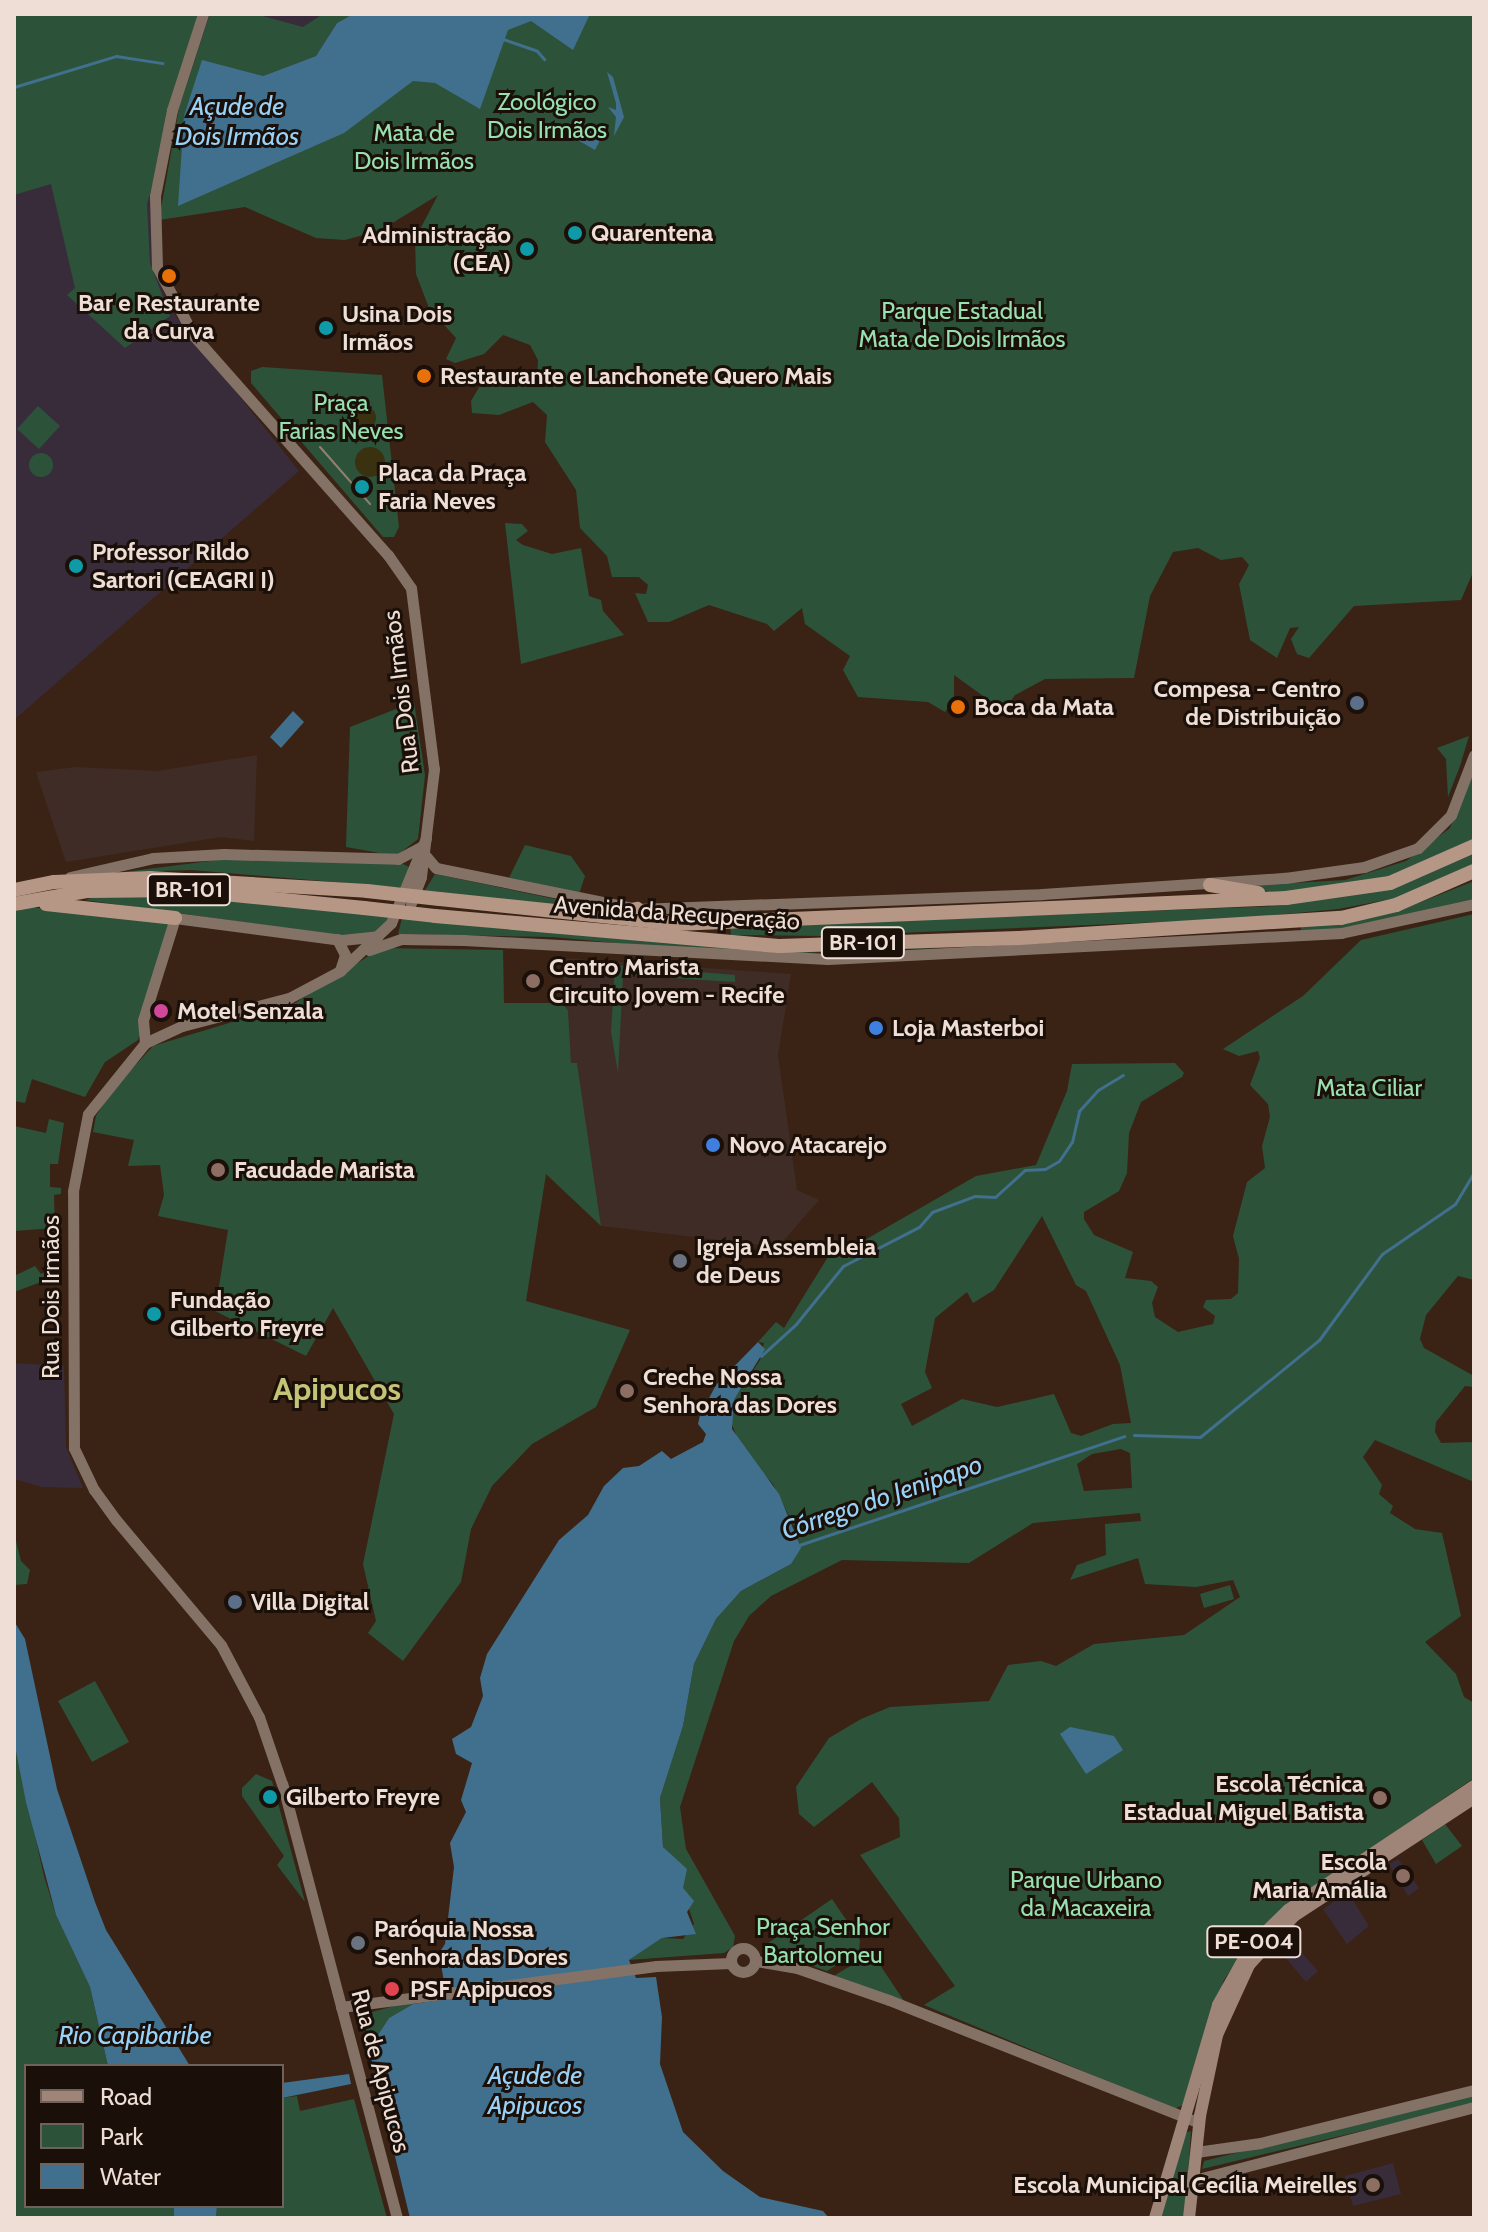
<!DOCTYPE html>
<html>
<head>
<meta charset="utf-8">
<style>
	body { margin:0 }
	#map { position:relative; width:1488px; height:2232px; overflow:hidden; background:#3a2314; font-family:Cabin,sans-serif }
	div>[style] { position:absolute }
	.commercial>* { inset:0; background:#3f2c26 }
	.education>* { inset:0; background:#382c3a }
	.green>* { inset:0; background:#2d523a }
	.round { border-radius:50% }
	.sand>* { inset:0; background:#393110 }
	.water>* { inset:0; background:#40708e }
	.stream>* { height:3px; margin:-1.5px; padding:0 1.5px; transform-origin:1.5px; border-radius:1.5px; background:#40708e }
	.secondary>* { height:11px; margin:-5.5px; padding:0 5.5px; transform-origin:5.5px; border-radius:5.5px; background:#857267 }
	.secondary>.ring { margin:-5.5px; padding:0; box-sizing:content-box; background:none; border:11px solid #857267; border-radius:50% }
	.primary>* { height:12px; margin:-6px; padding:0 6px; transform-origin:6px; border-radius:6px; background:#9f8578 }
	.highway>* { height:14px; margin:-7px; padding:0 7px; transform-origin:7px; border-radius:7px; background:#b69786 }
	.tram>* { height:2px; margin:-1px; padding:0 1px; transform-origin:1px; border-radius:1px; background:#937f73 }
	.highway-bridge>* { height:14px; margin:-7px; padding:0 7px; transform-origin:7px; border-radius:7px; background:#b69786 }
	.dots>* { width:22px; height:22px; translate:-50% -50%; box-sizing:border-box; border:4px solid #1a1009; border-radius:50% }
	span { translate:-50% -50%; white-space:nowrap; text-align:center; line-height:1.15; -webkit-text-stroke:6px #1a1009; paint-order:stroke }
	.shield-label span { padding:2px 6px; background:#1a1009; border:2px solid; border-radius:6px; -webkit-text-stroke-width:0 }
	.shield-label { font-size:22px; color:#eeded5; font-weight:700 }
	.park-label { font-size:24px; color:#97e0af }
	.poi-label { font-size:24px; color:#eeded5; font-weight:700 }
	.left { translate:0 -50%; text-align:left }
	.right { translate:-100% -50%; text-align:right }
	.street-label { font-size:24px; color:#eeded5 }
	.water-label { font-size:26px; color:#98d2f9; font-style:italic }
	.district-label { font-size:32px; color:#c4c476; font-weight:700 }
	.frame { position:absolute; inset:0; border:16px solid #eeded5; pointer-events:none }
	.legend { position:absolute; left:24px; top:2064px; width:260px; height:144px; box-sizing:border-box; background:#1a1009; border:2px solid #6f625b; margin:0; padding:10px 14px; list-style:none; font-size:24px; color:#eeded5 }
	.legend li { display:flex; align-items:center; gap:16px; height:40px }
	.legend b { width:40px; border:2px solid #6f625b }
</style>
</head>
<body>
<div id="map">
	<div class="commercial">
		<i style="clip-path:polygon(257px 755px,254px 841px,221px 837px,66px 862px,36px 772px,76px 767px,157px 771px)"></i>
		<i style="clip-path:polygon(562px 958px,791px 974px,778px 1055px,797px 1190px,819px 1200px,778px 1247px,601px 1226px,577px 1064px,571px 1064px)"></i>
	</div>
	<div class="education">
		<i style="clip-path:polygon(14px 14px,337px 14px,263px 74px,192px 49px,155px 196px,153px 265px,170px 309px,299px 471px,14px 720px)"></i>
		<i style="clip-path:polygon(14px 1363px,64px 1366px,66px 1447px,83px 1488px,42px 1487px,14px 1479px)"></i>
		<i style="clip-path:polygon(1398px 1859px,1419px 1888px,1408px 1896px,1389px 1864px)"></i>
		<i style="clip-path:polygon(1348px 1892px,1369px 1926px,1347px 1944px,1323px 1909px)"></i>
		<i style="clip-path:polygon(1289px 1938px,1318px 1971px,1306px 1982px,1278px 1949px)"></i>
		<i style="clip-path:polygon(1393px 2163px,1401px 2194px,1353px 2206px,1345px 2176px)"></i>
	</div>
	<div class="green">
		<i style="clip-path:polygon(14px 14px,195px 14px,200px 21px,147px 204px,150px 263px,170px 316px,125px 348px,67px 295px,75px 288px,51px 184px,14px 195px)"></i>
		<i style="clip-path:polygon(210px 14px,255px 14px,303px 27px,323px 14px,353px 14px,337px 23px,316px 56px,263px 76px,344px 133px,353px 14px,1474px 14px,1474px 570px,1461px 600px,1354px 606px,1309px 658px,1297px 654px,1291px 639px,1299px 627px,1290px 628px,1277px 658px,1250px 640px,1239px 584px,1249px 565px,1242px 557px,1221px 560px,1198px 548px,1173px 552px,1150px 596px,1134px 678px,1045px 679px,1015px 695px,1004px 711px,954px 675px,954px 699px,945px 712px,928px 702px,858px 697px,843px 670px,850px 656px,805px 624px,802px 608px,774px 631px,767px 624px,709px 605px,669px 622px,648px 622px,635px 593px,646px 594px,648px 585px,639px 577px,612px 577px,607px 556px,580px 528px,576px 490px,545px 442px,547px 415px,533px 402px,499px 415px,472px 413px,471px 401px,484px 379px,502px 378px,520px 386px,537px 379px,538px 360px,530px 345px,503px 335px,484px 354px,455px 363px,446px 359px,456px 338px,429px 308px,416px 274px,415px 239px,438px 195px,381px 230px,345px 240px,316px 238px,245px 207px,159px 220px,179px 108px)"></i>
		<i style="clip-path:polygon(262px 367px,382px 375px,399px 527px,394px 537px,383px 537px,251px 383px,251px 371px)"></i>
		<i style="clip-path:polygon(38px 406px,60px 426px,39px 449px,17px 429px)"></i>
		<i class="round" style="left:29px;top:453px;width:24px;height:24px"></i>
		<i style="clip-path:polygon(505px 523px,522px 524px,528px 531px,516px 540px,523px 545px,552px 554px,581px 548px,589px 596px,601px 600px,603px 611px,624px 635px,521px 664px)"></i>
		<i style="clip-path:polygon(414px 702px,425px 775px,418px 839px,396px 856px,346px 847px,350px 727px)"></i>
		<i style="clip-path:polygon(1469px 736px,1460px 766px,1448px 797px,1446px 759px,1437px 748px)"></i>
		<i style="clip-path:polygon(1474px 764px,1474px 840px,1383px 880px,1286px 895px,1242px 886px,1345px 880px,1406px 861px,1450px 828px)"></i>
		<i style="clip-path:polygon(525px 845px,571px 856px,585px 876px,579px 894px,509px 878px)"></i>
		<i style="clip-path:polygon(1474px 850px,1474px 864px,1449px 878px,1397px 898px,1338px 909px,1233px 919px,825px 936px,731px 935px,730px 927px,1279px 906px,1389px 888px)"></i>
		<i style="clip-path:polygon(226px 859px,399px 862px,409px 867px,406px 888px,192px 870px,124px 872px)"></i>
		<i style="clip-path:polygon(435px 874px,608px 910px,424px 892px)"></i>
		<i style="clip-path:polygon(1474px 881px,1474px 900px,1349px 928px,1301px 932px,1301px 927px,1401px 910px)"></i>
		<i style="clip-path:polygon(98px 896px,233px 897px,392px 916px,379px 935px,349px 937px,85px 900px)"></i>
		<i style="clip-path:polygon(29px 907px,170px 922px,138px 1040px,105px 1062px,85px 1097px,32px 1079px,25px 1103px,14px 1101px,14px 912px)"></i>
		<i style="clip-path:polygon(evenodd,1474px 914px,1474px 1280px,1458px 1276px,1426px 1315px,1420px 1339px,1424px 1348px,1474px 1376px,1474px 1387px,1465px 1386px,1436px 1422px,1435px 1432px,1441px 1443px,1474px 1442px,1474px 1482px,1375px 1440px,1363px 1457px,1382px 1485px,1379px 1494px,1393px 1506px,1390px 1513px,1415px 1529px,1442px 1533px,1461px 1616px,1425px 1642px,1456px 1674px,1464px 1697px,1474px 1703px,1474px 1778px,1289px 1904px,1253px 1936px,1224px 1980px,1183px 2105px,1174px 2109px,924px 2005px,955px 1986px,860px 1855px,900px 1837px,899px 1818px,872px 1782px,814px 1827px,799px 1814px,796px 1787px,829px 1738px,861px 1719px,890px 1707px,989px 1701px,1008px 1665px,1041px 1661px,1056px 1666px,1094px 1644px,1184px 1635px,1240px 1597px,1233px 1580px,1196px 1587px,1145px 1584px,1138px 1558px,1070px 1580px,1077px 1565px,1106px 1555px,1105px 1524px,1141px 1521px,1140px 1513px,1033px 1523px,969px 1563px,842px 1560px,771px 1596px,749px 1616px,734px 1641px,680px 1807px,686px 1849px,735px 1936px,733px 1947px,724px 1953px,629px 1960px,662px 1938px,683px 1939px,694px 1924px,672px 1857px,663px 1847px,660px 1798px,683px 1726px,694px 1664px,716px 1619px,741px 1591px,791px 1564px,794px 1526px,773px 1484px,741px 1448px,730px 1419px,734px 1400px,760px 1360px,764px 1343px,758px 1342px,776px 1322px,784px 1328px,836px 1244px,844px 1252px,976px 1176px,1036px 1165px,1067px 1091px,1072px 1064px,1175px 1063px,1184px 1073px,1182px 1077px,1141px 1102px,1129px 1133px,1127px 1173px,1119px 1191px,1084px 1212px,1084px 1219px,1094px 1235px,1133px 1252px,1125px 1278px,1151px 1281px,1158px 1287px,1152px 1303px,1155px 1317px,1178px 1332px,1213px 1324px,1215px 1316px,1203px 1307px,1206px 1300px,1231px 1299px,1238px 1293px,1239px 1259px,1233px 1236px,1247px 1182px,1265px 1168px,1262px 1146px,1270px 1117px,1268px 1104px,1250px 1085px,1260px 1058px,1258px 1051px,1239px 1056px,1223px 1049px,1303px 996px,1361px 940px,1474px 914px,1042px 1216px,1076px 1285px,1086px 1291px,1120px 1365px,1131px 1423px,1113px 1424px,1081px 1436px,1071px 1433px,1054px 1394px,997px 1407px,962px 1399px,912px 1426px,901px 1404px,932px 1388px,925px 1372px,935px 1318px,967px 1292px,973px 1303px,994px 1290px,1042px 1216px,1474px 914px,1121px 1449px,1130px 1453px,1132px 1488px,1084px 1491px,1077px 1464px,1092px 1454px,1121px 1449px)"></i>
		<i style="clip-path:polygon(402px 918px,738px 948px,1111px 942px,743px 955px,553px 937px,398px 934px)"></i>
		<i style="clip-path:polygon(381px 948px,503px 950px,504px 1003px,563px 1003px,568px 1011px,571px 1063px,577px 1063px,601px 1226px,546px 1174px,526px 1301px,630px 1330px,596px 1407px,532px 1444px,492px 1486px,471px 1529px,461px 1582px,403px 1661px,368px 1633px,376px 1621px,363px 1564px,394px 1414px,333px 1308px,306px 1356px,215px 1311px,228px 1230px,158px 1216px,164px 1195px,160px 1165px,128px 1166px,134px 1140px,93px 1132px,96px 1116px,110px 1093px,153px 1046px,295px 1003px)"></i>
		<i style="clip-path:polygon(615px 965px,735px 975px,735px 982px,623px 975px,618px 1073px,611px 1032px)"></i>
		<i style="clip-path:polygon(49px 1119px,64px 1123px,58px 1164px,50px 1164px,50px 1187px,61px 1188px,61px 1194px,54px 1195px,55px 1228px,14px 1231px,14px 1126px,46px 1133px)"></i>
		<i style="clip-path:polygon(62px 1265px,60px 1275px,14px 1292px,14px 1276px,35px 1266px,41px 1274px)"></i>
		<i style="clip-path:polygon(14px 1533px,21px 1561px,30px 1570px,27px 1584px,14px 1585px)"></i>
		<i style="clip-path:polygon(1230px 1585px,1234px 1599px,1204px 1608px,1200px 1594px)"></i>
		<i style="clip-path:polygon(95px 1681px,129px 1742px,92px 1762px,58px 1701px)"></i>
		<i style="clip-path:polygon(14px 1741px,44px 1876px,56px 1915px,90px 1987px,108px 2066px,26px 2066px,26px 2206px,174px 2206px,174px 2218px,14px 2218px)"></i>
		<i style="clip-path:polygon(256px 1774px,272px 1781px,305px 1902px,277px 1865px,284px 1856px,242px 1796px,242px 1788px)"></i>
		<i style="clip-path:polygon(1445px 1824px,1462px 1846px,1436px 1864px,1422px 1840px)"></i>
		<i style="clip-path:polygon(832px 1899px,860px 1940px,859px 1951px,827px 1971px,761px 1948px)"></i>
		<i style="clip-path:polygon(872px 1953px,908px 2007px,832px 1977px)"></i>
		<i style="clip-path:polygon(409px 2002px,413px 2004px,389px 2018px,374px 2041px,369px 2065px,361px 2015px)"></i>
		<i style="clip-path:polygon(1474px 2093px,1474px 2104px,1202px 2169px,1204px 2161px)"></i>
		<i style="clip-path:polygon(297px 2096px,300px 2111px,354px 2099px,387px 2218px,216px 2218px,217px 2206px,282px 2206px,282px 2098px)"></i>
		<i style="clip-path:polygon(1191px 2131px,1185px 2218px,1160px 2218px,1181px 2134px)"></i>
	</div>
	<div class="sand">
		<i class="round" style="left:352px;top:406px;width:24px;height:24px"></i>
		<i class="round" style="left:355px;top:447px;width:30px;height:30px"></i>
	</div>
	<div class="water">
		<i style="clip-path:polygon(353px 14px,590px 14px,573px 50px,531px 21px,508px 30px,480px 109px,435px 83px,413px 81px,344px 133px,178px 206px,184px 116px,202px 60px,263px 76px,316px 56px,337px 23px)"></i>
		<i style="clip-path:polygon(607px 72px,613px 77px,624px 117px,614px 136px,616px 117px,608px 107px,616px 110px,616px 103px)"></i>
		<i style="clip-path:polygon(573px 122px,601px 138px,595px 150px,567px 134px)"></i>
		<i style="clip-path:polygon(293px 711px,304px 722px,281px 748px,270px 737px)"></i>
		<i style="clip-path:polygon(758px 1342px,765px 1349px,734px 1400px,732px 1429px,779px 1494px,801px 1548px,791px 1564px,741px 1591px,716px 1619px,694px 1664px,683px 1726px,660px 1798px,663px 1847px,687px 1869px,683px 1888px,694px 1901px,687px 1912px,696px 1934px,662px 1938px,629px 1960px,636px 1978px,656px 1977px,662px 2017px,660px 2064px,683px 2132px,723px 2171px,760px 2197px,823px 2211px,829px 2218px,410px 2218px,371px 2058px,374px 2041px,389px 2018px,413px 2004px,447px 1999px,439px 1953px,445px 1944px,454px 1867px,450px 1843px,466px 1812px,461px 1800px,472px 1763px,456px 1754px,452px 1739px,471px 1727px,483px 1696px,480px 1678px,487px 1654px,559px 1540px,588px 1515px,604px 1486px,623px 1468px,639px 1466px,662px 1451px,671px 1459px,703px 1442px,706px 1434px,698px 1424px,700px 1415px,716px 1385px)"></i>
		<i style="clip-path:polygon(14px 1621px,25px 1639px,57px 1789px,95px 1902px,106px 1930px,190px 2066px,108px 2066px,90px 1987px,56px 1915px,26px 1802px,14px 1741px)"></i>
		<i style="clip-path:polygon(1070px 1727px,1114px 1736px,1123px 1750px,1086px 1774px,1060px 1734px)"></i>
		<i style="clip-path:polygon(349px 2074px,351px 2084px,282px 2098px,282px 2083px)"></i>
		<i style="clip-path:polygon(174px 2206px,217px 2206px,216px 2218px,174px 2218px)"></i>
	</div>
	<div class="stream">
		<i style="left:503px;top:39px;width:36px;rotate:19deg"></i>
		<i style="left:537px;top:51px;width:11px;rotate:49deg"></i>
		<i style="left:14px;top:87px;width:107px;rotate:-16.9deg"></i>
		<i style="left:116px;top:56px;width:47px;rotate:8.7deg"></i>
		<i style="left:761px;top:1356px;width:47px;rotate:-42.4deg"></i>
		<i style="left:796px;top:1324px;width:75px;rotate:-51deg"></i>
		<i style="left:843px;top:1266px;width:85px;rotate:-27.2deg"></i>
		<i style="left:919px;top:1227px;width:20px;rotate:-49deg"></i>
		<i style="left:932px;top:1212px;width:46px;rotate:-20.4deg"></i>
		<i style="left:975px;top:1196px;width:20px;rotate:3deg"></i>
		<i style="left:995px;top:1197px;width:40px;rotate:-42deg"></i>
		<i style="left:1025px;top:1170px;width:20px;rotate:-3deg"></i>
		<i style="left:1045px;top:1169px;width:16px;rotate:-30deg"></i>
		<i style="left:1059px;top:1161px;width:23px;rotate:-56deg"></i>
		<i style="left:1072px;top:1142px;width:32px;rotate:-77deg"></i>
		<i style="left:1079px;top:1111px;width:28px;rotate:-48deg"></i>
		<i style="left:1098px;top:1090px;width:29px;rotate:-31deg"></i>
		<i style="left:1134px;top:1435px;width:66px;rotate:1.7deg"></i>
		<i style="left:1200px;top:1437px;width:154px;rotate:-39.2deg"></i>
		<i style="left:1319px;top:1340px;width:107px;rotate:-53.8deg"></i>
		<i style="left:1382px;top:1254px;width:88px;rotate:-34.4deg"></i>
		<i style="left:1455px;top:1204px;width:37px;rotate:-59deg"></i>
		<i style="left:799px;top:1545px;width:343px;rotate:-18.5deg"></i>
	</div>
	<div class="secondary">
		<i style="left:203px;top:14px;width:101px;rotate:107.9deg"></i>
		<i style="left:172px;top:110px;width:88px;rotate:101.2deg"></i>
		<i style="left:155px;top:196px;width:71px;rotate:88.4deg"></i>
		<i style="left:157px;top:267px;width:78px;rotate:61.8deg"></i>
		<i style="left:194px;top:336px;width:293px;rotate:48.5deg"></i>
		<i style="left:388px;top:555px;width:40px;rotate:55.1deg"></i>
		<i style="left:411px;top:588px;width:182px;rotate:82.8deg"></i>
		<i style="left:434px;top:769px;width:109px;rotate:96.9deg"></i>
		<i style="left:421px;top:877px;width:28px;rotate:111deg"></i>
		<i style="left:425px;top:855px;width:17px;rotate:50deg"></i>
		<i style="left:436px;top:868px;width:205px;rotate:11.5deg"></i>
		<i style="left:637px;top:909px;width:405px;rotate:-2.1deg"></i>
		<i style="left:1042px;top:894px;width:244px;rotate:-3.8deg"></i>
		<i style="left:1285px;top:878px;width:80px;rotate:-7.9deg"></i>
		<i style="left:1364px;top:867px;width:57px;rotate:-19.4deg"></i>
		<i style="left:1418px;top:848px;width:47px;rotate:-45deg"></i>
		<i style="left:1451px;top:815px;width:64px;rotate:-69deg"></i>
		<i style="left:70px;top:877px;width:85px;rotate:-12.9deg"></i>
		<i style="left:153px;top:858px;width:71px;rotate:-3.2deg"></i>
		<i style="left:224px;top:854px;width:174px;rotate:1.6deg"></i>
		<i style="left:398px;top:859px;width:26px;rotate:-28deg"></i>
		<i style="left:337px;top:939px;width:18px;rotate:63deg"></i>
		<i style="left:345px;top:955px;width:16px;rotate:108deg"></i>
		<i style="left:369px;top:950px;width:34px;rotate:-19deg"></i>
		<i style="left:401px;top:939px;width:63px;rotate:0.9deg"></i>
		<i style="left:464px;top:940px;width:364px;rotate:3deg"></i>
		<i style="left:828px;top:959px;width:514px;rotate:-2.9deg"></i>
		<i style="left:1341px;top:933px;width:136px;rotate:-12.3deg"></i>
		<i style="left:145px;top:1043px;width:23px;rotate:-95deg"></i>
		<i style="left:143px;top:1020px;width:107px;rotate:-72.6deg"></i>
		<i style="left:175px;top:918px;width:168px;rotate:7.5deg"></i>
		<i style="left:342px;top:940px;width:36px;rotate:-6deg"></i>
		<i class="ring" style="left:731px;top:1948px;width:13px;height:13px"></i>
		<i style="left:756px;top:1961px;width:42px;rotate:9.7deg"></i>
		<i style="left:797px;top:1968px;width:97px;rotate:19.2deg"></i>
		<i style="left:889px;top:2000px;width:328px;rotate:21.6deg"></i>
		<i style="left:341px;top:2007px;width:318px;rotate:-7.4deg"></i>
		<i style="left:656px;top:1966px;width:75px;rotate:-2.3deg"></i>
		<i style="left:1196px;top:2152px;width:65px;rotate:-8deg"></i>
		<i style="left:1260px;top:2143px;width:220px;rotate:-13.9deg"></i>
		<i style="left:1194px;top:2180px;width:289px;rotate:-14.6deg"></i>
		<i style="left:397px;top:2218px;width:449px;rotate:-104.8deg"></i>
		<i style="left:282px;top:1784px;width:71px;rotate:-108.9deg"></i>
		<i style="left:259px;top:1717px;width:81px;rotate:-117.8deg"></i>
		<i style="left:221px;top:1645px;width:163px;rotate:-130deg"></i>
		<i style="left:116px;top:1520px;width:37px;rotate:-126deg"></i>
		<i style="left:94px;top:1490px;width:47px;rotate:-115.5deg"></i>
		<i style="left:74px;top:1448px;width:257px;rotate:-90.2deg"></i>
		<i style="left:73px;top:1191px;width:78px;rotate:-79deg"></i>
		<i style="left:88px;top:1114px;width:91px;rotate:-51.2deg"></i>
		<i style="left:145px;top:1043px;width:41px;rotate:-24.7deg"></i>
		<i style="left:182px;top:1026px;width:111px;rotate:-14.7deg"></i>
		<i style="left:289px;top:998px;width:58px;rotate:-27.9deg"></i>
		<i style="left:340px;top:971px;width:70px;rotate:-43.3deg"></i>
		<i style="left:391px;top:923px;width:92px;rotate:-67.6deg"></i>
	</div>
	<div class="primary">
		<i style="left:1155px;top:2218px;width:222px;rotate:-73.5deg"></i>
		<i style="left:1218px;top:2005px;width:68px;rotate:-60.8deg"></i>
		<i style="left:1251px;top:1946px;width:52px;rotate:-44.2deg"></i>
		<i style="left:1288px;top:1910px;width:224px;rotate:-33.7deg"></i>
		<i style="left:1189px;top:2218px;width:103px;rotate:-83.8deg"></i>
		<i style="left:1200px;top:2116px;width:83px;rotate:-78.1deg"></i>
		<i style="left:1217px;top:2035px;width:77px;rotate:-65.4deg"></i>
		<i style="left:1249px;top:1965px;width:67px;rotate:-47.4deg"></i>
		<i style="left:1294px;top:1916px;width:215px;rotate:-33.2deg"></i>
	</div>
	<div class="highway">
		<i style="left:1210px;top:885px;width:49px;rotate:9.5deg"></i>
		<i style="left:14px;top:890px;width:41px;rotate:-11.3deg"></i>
		<i style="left:54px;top:882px;width:96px;rotate:-2.4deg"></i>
		<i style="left:150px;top:878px;width:217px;rotate:3.4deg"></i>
		<i style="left:440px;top:899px;width:237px;rotate:6deg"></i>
		<i style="left:676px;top:924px;width:611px;rotate:-2.44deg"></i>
		<i style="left:1286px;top:898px;width:105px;rotate:-8.2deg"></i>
		<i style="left:1390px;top:883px;width:92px;rotate:-23.8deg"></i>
		<i style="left:14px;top:904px;width:75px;rotate:-10deg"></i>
		<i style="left:88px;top:891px;width:96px;rotate:-0.6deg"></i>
		<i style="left:184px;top:890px;width:181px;rotate:5.7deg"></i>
		<i style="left:46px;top:904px;width:130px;rotate:6.2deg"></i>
		<i style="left:608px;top:915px;width:30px;rotate:-12deg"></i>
		<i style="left:435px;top:916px;width:345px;rotate:5deg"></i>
		<i style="left:779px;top:946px;width:240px;rotate:-1.9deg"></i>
		<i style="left:1019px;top:938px;width:323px;rotate:-3.6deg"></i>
		<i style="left:1341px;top:918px;width:57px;rotate:-13.3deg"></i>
		<i style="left:1396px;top:905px;width:85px;rotate:-23.6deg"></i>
	</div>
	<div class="tram">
		<i style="left:320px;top:447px;width:76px;rotate:48.7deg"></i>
	</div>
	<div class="highway-bridge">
		<i style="left:367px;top:891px;width:73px;rotate:6.3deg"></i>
		<i style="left:364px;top:908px;width:71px;rotate:6.4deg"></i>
	</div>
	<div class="dots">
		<i style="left:575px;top:233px;background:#0f9aa8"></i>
		<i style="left:527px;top:249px;background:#0f9aa8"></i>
		<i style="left:169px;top:276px;background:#e8710a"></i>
		<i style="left:326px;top:328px;background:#0f9aa8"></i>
		<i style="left:424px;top:376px;background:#e8710a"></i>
		<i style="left:362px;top:487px;background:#0f9aa8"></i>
		<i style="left:76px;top:566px;background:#0f9aa8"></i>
		<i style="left:1357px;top:703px;background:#5c6f8a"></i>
		<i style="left:958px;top:707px;background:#e8710a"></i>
		<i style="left:533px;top:981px;background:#8d6e63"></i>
		<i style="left:161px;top:1011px;background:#d1479c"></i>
		<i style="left:876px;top:1028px;background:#3f7fe0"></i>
		<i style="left:713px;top:1145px;background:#3f7fe0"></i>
		<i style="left:218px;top:1170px;background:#8d6e63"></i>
		<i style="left:680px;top:1261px;background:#6b7280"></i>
		<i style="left:154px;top:1314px;background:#0f9aa8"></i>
		<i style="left:627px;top:1391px;background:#8d6e63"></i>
		<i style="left:235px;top:1602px;background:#5c6f8a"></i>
		<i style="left:270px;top:1797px;background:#0f9aa8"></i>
		<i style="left:1380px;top:1798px;background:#8d6e63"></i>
		<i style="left:1403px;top:1876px;background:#8d6e63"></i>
		<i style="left:358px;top:1943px;background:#6b7280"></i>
		<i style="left:392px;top:1989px;background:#e0444e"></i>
		<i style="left:1373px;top:2185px;background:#8d6e63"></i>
	</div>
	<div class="shield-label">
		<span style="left:189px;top:890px">BR-101</span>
		<span style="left:863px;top:943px">BR-101</span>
		<span style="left:1254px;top:1942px">PE-004</span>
	</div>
	<div class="park-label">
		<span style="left:547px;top:116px">Zoológico<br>Dois Irmãos</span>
		<span style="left:414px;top:147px">Mata de<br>Dois Irmãos</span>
		<span style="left:962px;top:325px">Parque Estadual<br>Mata de Dois Irmãos</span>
		<span style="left:341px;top:417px">Praça<br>Farias Neves</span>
		<span style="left:1369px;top:1088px">Mata Ciliar</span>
		<span style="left:1086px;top:1894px">Parque Urbano<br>da Macaxeira</span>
		<span style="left:823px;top:1941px">Praça Senhor<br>Bartolomeu</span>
	</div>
	<div class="poi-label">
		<span class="left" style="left:591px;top:233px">Quarentena</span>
		<span class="right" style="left:511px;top:249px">Administração<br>(CEA)</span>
		<span style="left:169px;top:317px">Bar e Restaurante<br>da Curva</span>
		<span class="left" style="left:342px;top:328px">Usina Dois<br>Irmãos</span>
		<span class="left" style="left:440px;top:376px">Restaurante e Lanchonete Quero Mais</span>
		<span class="left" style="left:378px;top:487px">Placa da Praça<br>Faria Neves</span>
		<span class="left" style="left:92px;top:566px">Professor Rildo<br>Sartori (CEAGRI I)</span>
		<span class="right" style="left:1341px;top:703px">Compesa - Centro<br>de Distribuição</span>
		<span class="left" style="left:974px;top:707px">Boca da Mata</span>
		<span class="left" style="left:549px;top:981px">Centro Marista<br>Circuito Jovem - Recife</span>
		<span class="left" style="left:177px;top:1011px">Motel Senzala</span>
		<span class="left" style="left:892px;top:1028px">Loja Masterboi</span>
		<span class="left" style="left:729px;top:1145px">Novo Atacarejo</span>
		<span class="left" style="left:234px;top:1170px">Facudade Marista</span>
		<span class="left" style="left:696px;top:1261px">Igreja Assembleia<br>de Deus</span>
		<span class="left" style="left:170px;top:1314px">Fundação<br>Gilberto Freyre</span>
		<span class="left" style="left:643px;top:1391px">Creche Nossa<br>Senhora das Dores</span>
		<span class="left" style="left:251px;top:1602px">Villa Digital</span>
		<span class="right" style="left:1364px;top:1798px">Escola Técnica<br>Estadual Miguel Batista</span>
		<span class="left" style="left:286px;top:1797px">Gilberto Freyre</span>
		<span class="right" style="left:1387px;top:1876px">Escola<br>Maria Amália</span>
		<span class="left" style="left:374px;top:1943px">Paróquia Nossa<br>Senhora das Dores</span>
		<span class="left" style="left:410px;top:1989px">PSF Apipucos</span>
		<span class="right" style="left:1357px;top:2185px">Escola Municipal Cecília Meirelles</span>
	</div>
	<div class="street-label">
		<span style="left:401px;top:692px;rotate:-97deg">Rua Dois Irmãos</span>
		<span style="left:677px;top:913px;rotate:4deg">Avenida da Recuperação</span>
		<span style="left:51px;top:1297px;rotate:-90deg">Rua Dois Irmãos</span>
		<span style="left:381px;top:2071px;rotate:75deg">Rua de Apipucos</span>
	</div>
	<div class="water-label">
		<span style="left:237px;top:122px">Açude de<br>Dois Irmãos</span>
		<span style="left:882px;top:1498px;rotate:-19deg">Córrego do Jenipapo</span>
		<span style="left:135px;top:2036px">Rio Capibaribe</span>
		<span style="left:535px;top:2091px">Açude de<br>Apipucos</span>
	</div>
	<div class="district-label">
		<span style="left:337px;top:1389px">Apipucos</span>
	</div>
	<div class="frame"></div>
	<ul class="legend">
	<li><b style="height:10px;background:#9f8578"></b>Road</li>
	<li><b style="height:22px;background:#2d523a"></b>Park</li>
	<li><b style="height:22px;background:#40708e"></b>Water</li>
	</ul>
</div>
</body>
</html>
